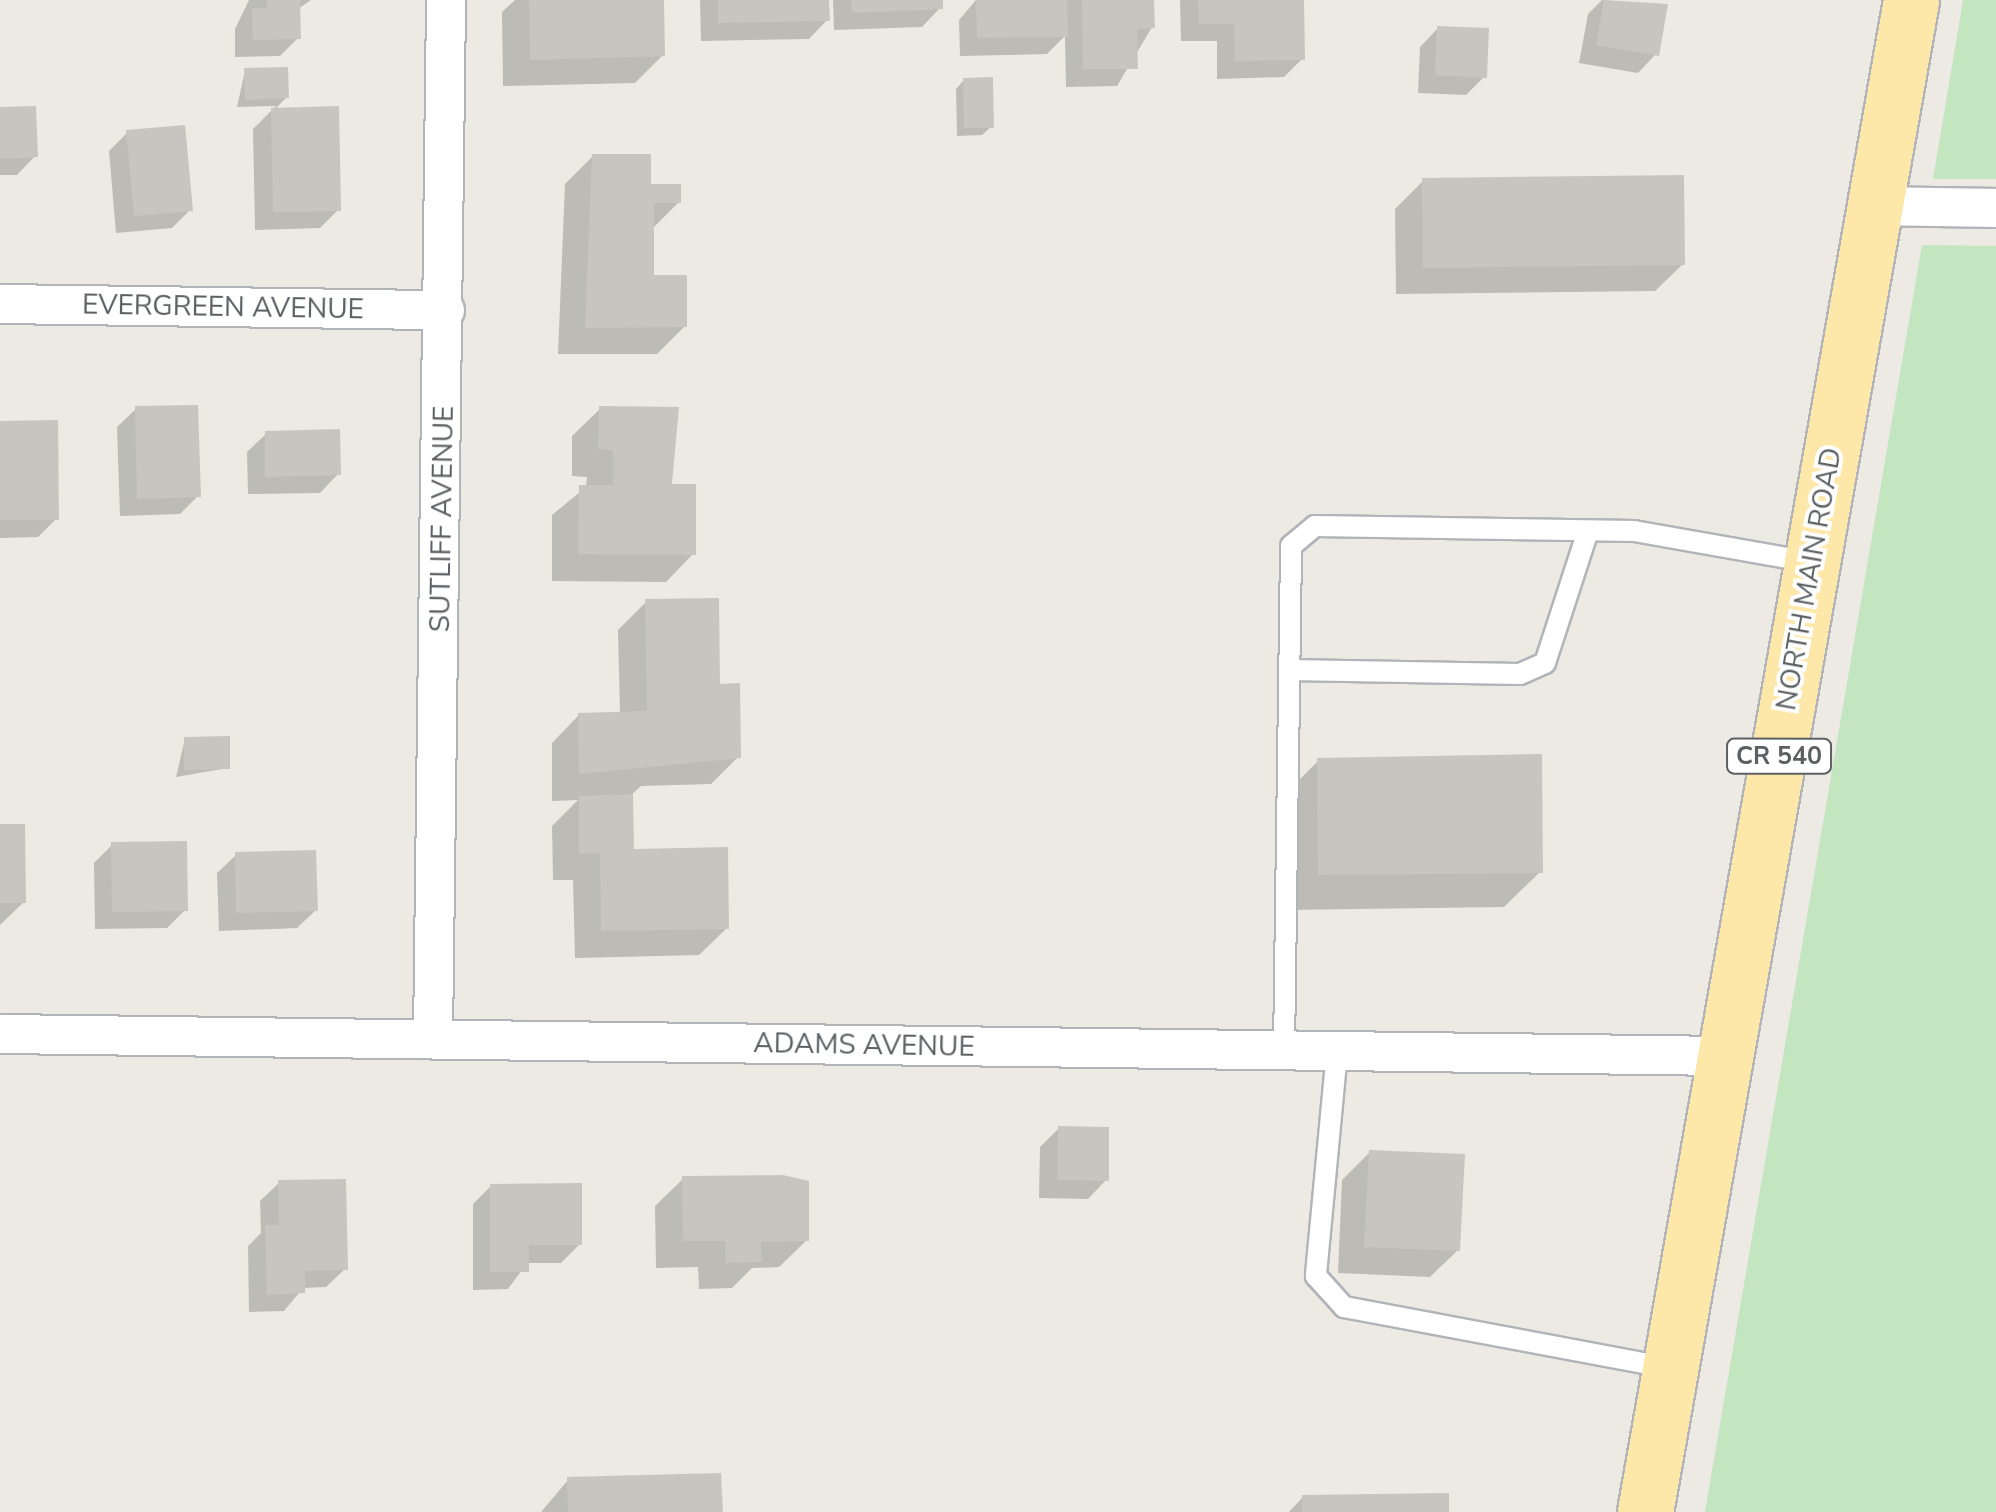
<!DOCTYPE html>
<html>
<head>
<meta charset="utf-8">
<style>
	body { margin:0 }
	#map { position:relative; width:1996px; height:1512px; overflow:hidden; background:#edeae3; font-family:"Nunito Sans",sans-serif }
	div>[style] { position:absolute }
	.green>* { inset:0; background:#c3e5c0 }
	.shadow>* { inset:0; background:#0003 }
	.building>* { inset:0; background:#c8c5c0 }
	.roads { filter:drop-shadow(2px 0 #b1b4b8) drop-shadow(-2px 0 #b1b4b8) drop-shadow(0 2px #b1b4b8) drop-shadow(0 -2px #b1b4b8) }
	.lane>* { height:20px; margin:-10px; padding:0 10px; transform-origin:10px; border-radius:10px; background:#fff }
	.street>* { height:38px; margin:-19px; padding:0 19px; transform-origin:19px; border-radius:19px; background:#fff }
	.primary>* { height:55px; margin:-27.5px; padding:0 27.5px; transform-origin:27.5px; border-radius:27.5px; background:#fde7a9 }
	span { translate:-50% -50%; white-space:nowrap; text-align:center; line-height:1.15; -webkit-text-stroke:8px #fff; paint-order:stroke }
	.shield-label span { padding:2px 8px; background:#fff; border:2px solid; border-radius:8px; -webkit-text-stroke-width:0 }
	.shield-label { font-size:25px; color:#5b6063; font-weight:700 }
	.street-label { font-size:28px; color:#5b6063 }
</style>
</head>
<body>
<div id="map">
	<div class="green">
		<i style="clip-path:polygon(1963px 0,1996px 0,1996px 179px,1933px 179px)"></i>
		<i style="clip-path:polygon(1922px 245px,1996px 246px,1996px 1512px,1705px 1512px)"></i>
	</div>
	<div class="shadow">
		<i style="clip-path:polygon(249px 0,311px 0,298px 9px,298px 38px,280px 56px,235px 57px,235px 29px)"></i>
		<i style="clip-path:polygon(515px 0,661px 0,663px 55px,635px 83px,503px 86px,502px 12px)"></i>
		<i style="clip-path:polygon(700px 0,827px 0,827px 20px,809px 39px,701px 41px)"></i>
		<i style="clip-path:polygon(833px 0,940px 0,940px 8px,922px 27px,834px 30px)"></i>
		<i style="clip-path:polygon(1152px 0,1152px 27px,1117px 86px,1066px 87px,1065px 36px,1047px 54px,960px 56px,959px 20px,976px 0)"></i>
		<i style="clip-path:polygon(1180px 0,1301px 0,1302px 59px,1284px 77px,1217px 79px,1217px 41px,1181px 41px)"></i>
		<i style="clip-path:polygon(1602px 0,1665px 6px,1656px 54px,1638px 73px,1579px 63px,1588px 14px)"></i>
		<i style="clip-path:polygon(1438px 28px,1484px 77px,1466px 95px,1418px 93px,1420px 47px)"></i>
		<i style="clip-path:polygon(245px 71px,287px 97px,274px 110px,338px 210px,320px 228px,255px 230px,253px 129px,276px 106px,237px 107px)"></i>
		<i style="clip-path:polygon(964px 80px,991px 127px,982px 135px,957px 136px,956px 89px)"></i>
		<i style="clip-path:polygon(0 110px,35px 156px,17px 175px,0 175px)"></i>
		<i style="clip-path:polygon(127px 133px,190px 210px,172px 228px,116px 233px,109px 151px)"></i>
		<i style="clip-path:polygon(593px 156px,679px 202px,652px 229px,652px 278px,685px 326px,657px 354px,558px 354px,565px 184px)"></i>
		<i style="clip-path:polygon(1423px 181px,1683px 264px,1655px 291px,1396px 294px,1395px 209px)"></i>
		<i style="clip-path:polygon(136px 409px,198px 496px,180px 514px,120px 516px,117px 427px)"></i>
		<i style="clip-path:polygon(600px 409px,669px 487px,693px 554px,666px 582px,552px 581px,552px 515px,586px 487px,587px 477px,572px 476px,572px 436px)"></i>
		<i style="clip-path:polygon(0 424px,56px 519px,38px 537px,0 538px)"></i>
		<i style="clip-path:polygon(266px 434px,338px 474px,320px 493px,248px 494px,247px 452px)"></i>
		<i style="clip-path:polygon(646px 602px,718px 686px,738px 757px,711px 784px,641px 786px,630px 796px,632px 851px,727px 928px,699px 955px,575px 958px,573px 880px,553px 880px,552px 826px,578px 800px,552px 801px,552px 743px,579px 715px,620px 714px,618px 630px)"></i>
		<i style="clip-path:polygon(185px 739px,228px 768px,176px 777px)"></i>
		<i style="clip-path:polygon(1318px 761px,1540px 872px,1504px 907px,1283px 910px,1282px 797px)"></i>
		<i style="clip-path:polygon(0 827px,24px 902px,0 925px)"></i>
		<i style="clip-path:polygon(112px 845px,185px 910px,167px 928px,95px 929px,94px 863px)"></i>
		<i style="clip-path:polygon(236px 855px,316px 910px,297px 928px,219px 931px,217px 873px)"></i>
		<i style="clip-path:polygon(1059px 1128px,1106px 1180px,1088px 1199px,1039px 1198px,1040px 1147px)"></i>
		<i style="clip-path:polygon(1370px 1152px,1458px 1250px,1430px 1277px,1338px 1273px,1342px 1180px)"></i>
		<i style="clip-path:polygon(683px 1179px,807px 1240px,779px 1267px,752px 1268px,732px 1288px,699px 1289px,698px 1267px,656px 1268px,655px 1206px)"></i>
		<i style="clip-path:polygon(279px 1183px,345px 1269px,326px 1287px,303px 1288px,284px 1311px,249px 1312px,248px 1246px,261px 1233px,260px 1201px)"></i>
		<i style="clip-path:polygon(491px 1186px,580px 1244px,561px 1263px,527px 1263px,508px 1289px,473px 1290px,473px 1204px)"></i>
		<i style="clip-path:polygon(568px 1480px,720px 1512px,541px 1512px)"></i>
		<i style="clip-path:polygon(1303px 1497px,1446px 1512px,1289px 1512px)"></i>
	</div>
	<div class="building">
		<i style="clip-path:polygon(267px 0,300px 0,301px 39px,253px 40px,252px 8px,267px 8px)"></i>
		<i style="clip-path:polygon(529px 0,664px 0,665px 56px,530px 60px)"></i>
		<i style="clip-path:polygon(718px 0,829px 0,830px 21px,718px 23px)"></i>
		<i style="clip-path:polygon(851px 0,943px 0,943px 9px,852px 13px)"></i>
		<i style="clip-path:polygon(976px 0,1067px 0,1068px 37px,977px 38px)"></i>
		<i style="clip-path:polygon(1082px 0,1154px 0,1155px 28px,1137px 29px,1138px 69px,1083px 69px)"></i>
		<i style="clip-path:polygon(1198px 0,1304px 0,1305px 60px,1235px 61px,1234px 24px,1199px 24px)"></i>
		<i style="clip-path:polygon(1604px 0,1668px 4px,1659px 56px,1596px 45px)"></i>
		<i style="clip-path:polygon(1437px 26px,1489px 28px,1487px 78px,1435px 75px)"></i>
		<i style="clip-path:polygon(288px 67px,289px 98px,245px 100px,244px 68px)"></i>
		<i style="clip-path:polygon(993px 77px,994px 128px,964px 128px,963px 78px)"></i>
		<i style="clip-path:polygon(36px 106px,38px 157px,0 159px,0 107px)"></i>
		<i style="clip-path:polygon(339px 106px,341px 211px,273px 212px,271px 108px)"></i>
		<i style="clip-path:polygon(185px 125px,193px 211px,134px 216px,126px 130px)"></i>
		<i style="clip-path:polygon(592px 154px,651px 154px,651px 184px,681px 184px,681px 203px,654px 203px,654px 275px,687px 275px,687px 327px,585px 328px)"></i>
		<i style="clip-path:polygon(1684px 175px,1685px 265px,1423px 268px,1422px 178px)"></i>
		<i style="clip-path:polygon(198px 405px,201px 497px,137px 499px,135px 406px)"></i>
		<i style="clip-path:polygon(599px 406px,679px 407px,672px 484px,696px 484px,696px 555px,578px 554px,579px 485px,613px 485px,613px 450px,598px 449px)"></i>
		<i style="clip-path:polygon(58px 420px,59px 520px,0 520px,0 421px)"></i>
		<i style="clip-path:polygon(340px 429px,341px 475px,265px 477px,265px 431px)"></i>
		<i style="clip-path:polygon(719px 598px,720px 684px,740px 683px,741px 758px,579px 774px,578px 713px,647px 711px,645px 599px)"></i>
		<i style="clip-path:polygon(230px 736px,230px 769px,184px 770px,184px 737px)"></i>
		<i style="clip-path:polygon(1542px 754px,1543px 873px,1318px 875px,1317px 758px)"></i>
		<i style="clip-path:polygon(633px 794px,634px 849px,728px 847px,729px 929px,601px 931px,600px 853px,579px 854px,579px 796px)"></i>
		<i style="clip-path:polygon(0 824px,25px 824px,26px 903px,0 903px)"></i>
		<i style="clip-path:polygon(187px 841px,188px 911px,112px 912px,111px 842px)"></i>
		<i style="clip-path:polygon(316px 850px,318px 911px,236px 913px,235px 852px)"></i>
		<i style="clip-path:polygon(1058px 1126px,1109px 1127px,1109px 1181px,1057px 1180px)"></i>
		<i style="clip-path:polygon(1369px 1150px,1465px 1154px,1460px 1251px,1364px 1247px)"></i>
		<i style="clip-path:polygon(783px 1175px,809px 1181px,809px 1241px,761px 1242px,762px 1262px,726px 1263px,725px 1241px,683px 1241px,682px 1176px)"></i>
		<i style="clip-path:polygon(346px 1179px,348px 1270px,305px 1271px,305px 1293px,267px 1295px,265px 1225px,279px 1225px,278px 1180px)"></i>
		<i style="clip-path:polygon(582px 1183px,582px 1245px,529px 1245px,529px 1272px,490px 1272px,490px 1184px)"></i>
		<i style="clip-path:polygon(721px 1473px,723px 1512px,568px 1512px,567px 1477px)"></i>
		<i style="clip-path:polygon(1449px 1493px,1449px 1512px,1302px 1512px,1302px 1495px)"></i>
	</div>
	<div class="roads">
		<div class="lane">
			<i style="left:1289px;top:670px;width:231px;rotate:1deg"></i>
			<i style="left:1520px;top:674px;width:27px;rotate:-24deg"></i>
			<i style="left:1545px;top:663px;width:139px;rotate:-72deg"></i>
			<i style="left:1284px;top:1050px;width:504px;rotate:-89.2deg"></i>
			<i style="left:1291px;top:546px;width:31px;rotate:-40deg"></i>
			<i style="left:1315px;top:526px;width:319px;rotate:0.9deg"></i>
			<i style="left:1634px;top:531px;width:179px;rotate:10deg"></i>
			<i style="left:1337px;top:1052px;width:225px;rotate:95.4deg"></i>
			<i style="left:1316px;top:1276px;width:42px;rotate:47.9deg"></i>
			<i style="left:1344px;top:1307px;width:331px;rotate:10.6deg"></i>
		</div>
		<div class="street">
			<i style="left:1874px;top:206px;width:122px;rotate:0.9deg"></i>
			<i style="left:0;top:304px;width:445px;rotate:0.8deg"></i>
			<i style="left:0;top:1034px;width:1727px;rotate:0.73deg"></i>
			<i style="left:433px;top:1038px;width:1038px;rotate:-89.28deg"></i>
		</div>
		<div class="primary">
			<i style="left:1645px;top:1512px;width:1535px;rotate:-80.02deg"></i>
		</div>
	</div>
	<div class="shield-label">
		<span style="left:1779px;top:756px">CR 540</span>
	</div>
	<div class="street-label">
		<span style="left:223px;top:307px;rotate:1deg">EVERGREEN AVENUE</span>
		<span style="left:442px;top:519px;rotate:-89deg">SUTLIFF AVENUE</span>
		<span style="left:1809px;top:579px;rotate:-80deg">NORTH MAIN ROAD</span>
		<span style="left:864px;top:1045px;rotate:1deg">ADAMS AVENUE</span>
	</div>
</div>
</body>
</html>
